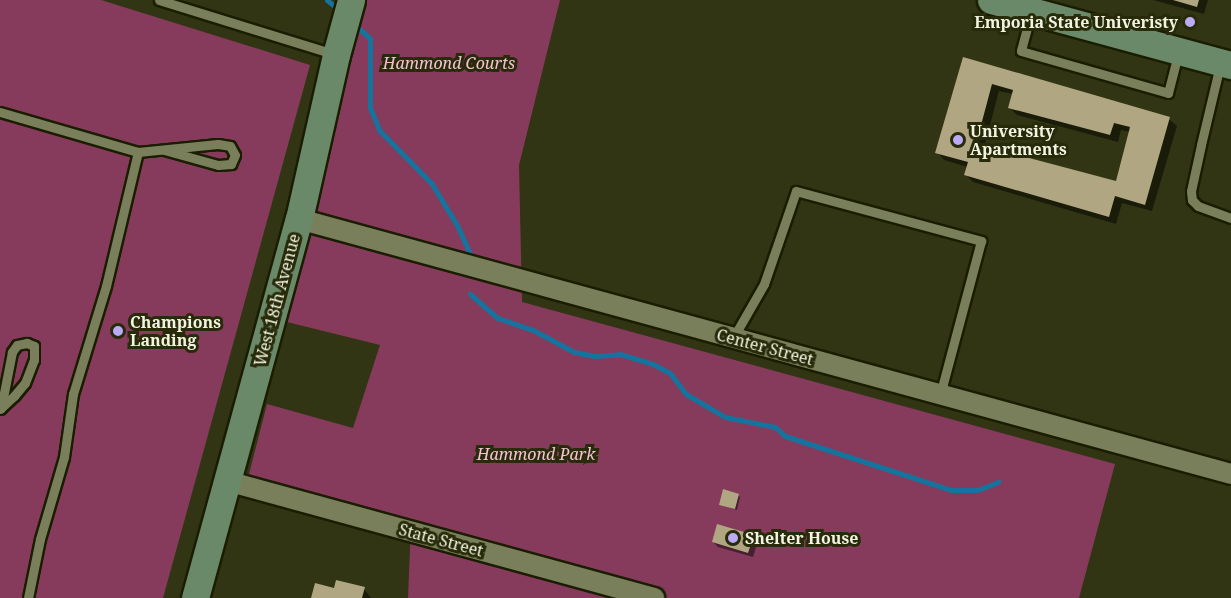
<!DOCTYPE html>
<html>
<head>
<meta charset="utf-8">
<style>
	body { margin:0 }
	#map { position:relative; width:1231px; height:598px; overflow:hidden; background:#323514; font-family:"Noto Serif",serif }
	div>[style] { position:absolute }
	.green>* { inset:0; background:#863b5d }
	.shadow>* { inset:0; background:#0007 }
	.stream>* { height:5px; margin:-2.5px; padding:0 2.5px; transform-origin:2.5px; border-radius:2.5px; background:#15749d }
	.building>* { inset:0; background:#b1a682 }
	.roads { filter:drop-shadow(2px 0 #1a1d00) drop-shadow(-2px 0 #1a1d00) drop-shadow(0 2px #1a1d00) drop-shadow(0 -2px #1a1d00) }
	.lane>* { height:9px; margin:-4.5px; padding:0 4.5px; transform-origin:4.5px; border-radius:4.5px; background:#7a7f5b }
	.street>* { height:20px; margin:-10px; padding:0 10px; transform-origin:10px; border-radius:10px; background:#7a7f5b }
	.secondary>* { height:27px; margin:-13.5px; padding:0 13.5px; transform-origin:13.5px; border-radius:13.5px; background:#698969 }
	.dots>* { width:16px; height:16px; translate:-50% -50%; box-sizing:border-box; border:3px solid #282b0a; border-radius:50% }
	span { translate:-50% -50%; white-space:nowrap; text-align:center; line-height:1.15; -webkit-text-stroke:6px #282b0a; paint-order:stroke }
	.poi-label { font-size:16px; color:#f1f4e0; font-weight:700 }
	.right { translate:-100% -50%; text-align:right }
	.left { translate:0 -50%; text-align:left }
	.park-label { font-size:16px; color:#f5c2d5; font-style:italic }
	.street-label { font-size:16px; color:#f1f4e0 }
</style>
</head>
<body>
<div id="map">
	<div class="green">
		<i style="clip-path:polygon(0 0,101px 0,310px 65px,163px 598px,0 598px)"></i>
		<i style="clip-path:polygon(367px 0,560px 0,519px 165px,522px 302px,1115px 464px,1079px 598px,408px 598px,411px 525px,248px 478px,267px 404px,353px 428px,380px 345px,279px 320px)"></i>
	</div>
	<div class="shadow">
		<i style="clip-path:polygon(1153px 0,1208px 0,1204px 14px)"></i>
		<i style="clip-path:polygon(evenodd,964px 59px,1169px 119px,1177px 126px,1152px 211px,1122px 203px,1116px 224px,973px 182px,966px 175px,968px 167px,944px 160px,937px 152px,964px 59px,999px 91px,1013px 94px,1010px 108px,1017px 115px,1118px 142px,1121px 130px,1130px 132px,1117px 183px,984px 148px,999px 91px)"></i>
		<i style="clip-path:polygon(738px 495px,740px 497px,737px 510px,721px 504px)"></i>
		<i style="clip-path:polygon(753px 536px,758px 541px,753px 557px,718px 547px,713px 542px)"></i>
		<i style="clip-path:polygon(364px 589px,371px 598px,312px 598px,335px 590px)"></i>
	</div>
	<div class="stream">
		<i style="left:327px;top:0;width:8px;rotate:40deg"></i>
		<i style="left:356px;top:26px;width:18px;rotate:41deg"></i>
		<i style="left:370px;top:38px;width:70px;rotate:90deg"></i>
		<i style="left:370px;top:108px;width:25px;rotate:67deg"></i>
		<i style="left:380px;top:131px;width:74px;rotate:45.5deg"></i>
		<i style="left:432px;top:184px;width:50px;rotate:58.8deg"></i>
		<i style="left:458px;top:227px;width:30px;rotate:66deg"></i>
		<i style="left:470px;top:294px;width:37px;rotate:41deg"></i>
		<i style="left:498px;top:318px;width:37px;rotate:19deg"></i>
		<i style="left:533px;top:330px;width:47px;rotate:28.2deg"></i>
		<i style="left:574px;top:352px;width:20px;rotate:11deg"></i>
		<i style="left:594px;top:356px;width:26px;rotate:-4deg"></i>
		<i style="left:620px;top:354px;width:34px;rotate:17deg"></i>
		<i style="left:653px;top:364px;width:19px;rotate:28deg"></i>
		<i style="left:670px;top:373px;width:26px;rotate:53deg"></i>
		<i style="left:686px;top:394px;width:45px;rotate:30.5deg"></i>
		<i style="left:725px;top:417px;width:51px;rotate:11.3deg"></i>
		<i style="left:775px;top:427px;width:13px;rotate:42deg"></i>
		<i style="left:785px;top:436px;width:175px;rotate:18deg"></i>
		<i style="left:951px;top:490px;width:27px"></i>
		<i style="left:978px;top:490px;width:22px;rotate:-22deg"></i>
	</div>
	<div class="building">
		<i style="clip-path:polygon(1173px 0,1199px 0,1197px 7px)"></i>
		<i style="clip-path:polygon(evenodd,963px 57px,1170px 117px,1145px 205px,1115px 196px,1109px 217px,964px 175px,968px 162px,935px 153px,963px 57px,992px 84px,1013px 90px,1008px 108px,1110px 135px,1114px 123px,1130px 127px,1116px 181px,976px 144px,992px 84px)"></i>
		<i style="clip-path:polygon(723px 489px,739px 494px,735px 509px,719px 505px)"></i>
		<i style="clip-path:polygon(717px 524px,754px 535px,748px 553px,712px 542px)"></i>
		<i style="clip-path:polygon(336px 580px,365px 587px,362px 598px,311px 598px,315px 583px,334px 588px)"></i>
	</div>
	<div class="roads">
		<div class="lane">
			<i style="left:159px;top:0;width:182px;rotate:17.2deg"></i>
			<i style="left:1031px;top:13px;width:39px;rotate:105deg"></i>
			<i style="left:1021px;top:51px;width:153px;rotate:15.9deg"></i>
			<i style="left:1168px;top:93px;width:40px;rotate:-75.6deg"></i>
			<i style="left:1220px;top:65px;width:82px;rotate:103.4deg"></i>
			<i style="left:1201px;top:145px;width:47px;rotate:102.3deg"></i>
			<i style="left:1191px;top:191px;width:9px;rotate:84deg"></i>
			<i style="left:1192px;top:200px;width:8px;rotate:45deg"></i>
			<i style="left:1198px;top:206px;width:35px;rotate:20deg"></i>
			<i style="left:0;top:112px;width:144px;rotate:16.2deg"></i>
			<i style="left:138px;top:152px;width:80px;rotate:-5.7deg"></i>
			<i style="left:218px;top:144px;width:12px;rotate:9deg"></i>
			<i style="left:230px;top:146px;width:10px;rotate:61deg"></i>
			<i style="left:235px;top:155px;width:10px;rotate:114deg"></i>
			<i style="left:231px;top:164px;width:13px;rotate:176deg"></i>
			<i style="left:218px;top:165px;width:56px;rotate:-164.5deg"></i>
			<i style="left:733px;top:338px;width:62px;rotate:-60.1deg"></i>
			<i style="left:764px;top:284px;width:98px;rotate:-71deg"></i>
			<i style="left:796px;top:191px;width:192px;rotate:15.1deg"></i>
			<i style="left:981px;top:241px;width:159px;rotate:104.9deg"></i>
			<i style="left:0;top:409px;width:1px;rotate:-45deg"></i>
			<i style="left:1px;top:408px;width:18px;rotate:-43deg"></i>
			<i style="left:14px;top:396px;width:17px;rotate:-50deg"></i>
			<i style="left:25px;top:383px;width:25px;rotate:-69deg"></i>
			<i style="left:34px;top:360px;width:14px;rotate:-90deg"></i>
			<i style="left:34px;top:346px;width:8px;rotate:-157deg"></i>
			<i style="left:27px;top:343px;width:10px;rotate:169deg"></i>
			<i style="left:17px;top:345px;width:9px;rotate:126deg"></i>
			<i style="left:12px;top:352px;width:57px;rotate:101.1deg"></i>
			<i style="left:28px;top:598px;width:60px;rotate:-78.5deg"></i>
			<i style="left:40px;top:539px;width:85px;rotate:-73.7deg"></i>
			<i style="left:64px;top:457px;width:64px;rotate:-81.9deg"></i>
			<i style="left:73px;top:394px;width:113px;rotate:-73deg"></i>
			<i style="left:106px;top:286px;width:138px;rotate:-76.6deg"></i>
		</div>
		<div class="street">
			<i style="left:299px;top:219px;width:966px;rotate:15.3deg"></i>
			<i style="left:227px;top:481px;width:443px;rotate:15.3deg"></i>
		</div>
		<div class="secondary">
			<i style="left:991px;top:0;width:249px;rotate:15.2deg"></i>
			<i style="left:195px;top:598px;width:393px;rotate:-74.7deg"></i>
			<i style="left:299px;top:219px;width:168px;rotate:-77.3deg"></i>
			<i style="left:336px;top:55px;width:57px;rotate:-74.7deg"></i>
		</div>
	</div>
	<div class="dots">
		<i style="left:1190px;top:22px;background:#bbaaf6"></i>
		<i style="left:958px;top:140px;background:#bbaaf6"></i>
		<i style="left:118px;top:331px;background:#bbaaf6"></i>
		<i style="left:733px;top:538px;background:#bbaaf6"></i>
	</div>
	<div class="poi-label">
		<span class="right" style="left:1178px;top:22px">Emporia State Univeristy</span>
		<span class="left" style="left:970px;top:140px">University<br>Apartments</span>
		<span class="left" style="left:130px;top:331px">Champions<br>Landing</span>
		<span class="left" style="left:745px;top:538px">Shelter House</span>
	</div>
	<div class="park-label">
		<span style="left:449px;top:63px">Hammond Courts</span>
		<span style="left:536px;top:454px">Hammond Park</span>
	</div>
	<div class="street-label">
		<span style="left:277px;top:300px;rotate:-75deg">West 18th Avenue</span>
		<span style="left:765px;top:347px;rotate:15deg">Center Street</span>
		<span style="left:441px;top:540px;rotate:15deg">State Street</span>
	</div>
</div>
</body>
</html>
